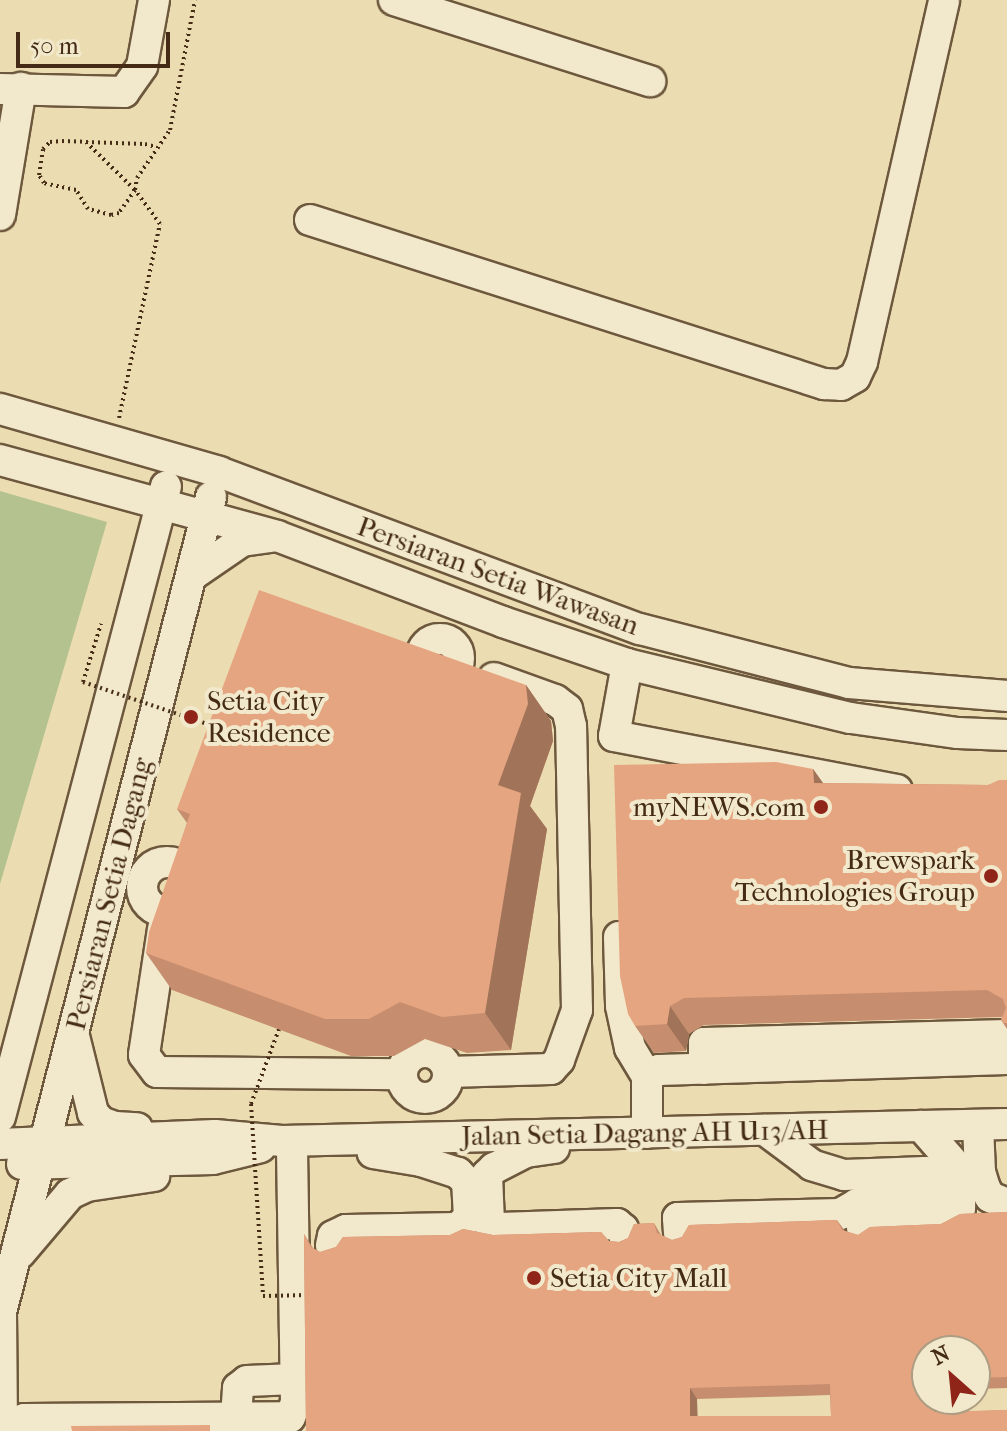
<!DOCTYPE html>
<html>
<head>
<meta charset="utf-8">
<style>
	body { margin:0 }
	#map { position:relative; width:1007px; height:1431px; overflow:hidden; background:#ebddb1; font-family:"IM FELL French Canon",serif }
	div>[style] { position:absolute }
	.green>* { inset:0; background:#b3c28f }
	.path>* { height:4px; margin-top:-2px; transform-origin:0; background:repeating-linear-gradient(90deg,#452b16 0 2px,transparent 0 6px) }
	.roads { filter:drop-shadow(2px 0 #6e583d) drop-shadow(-2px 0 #6e583d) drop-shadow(0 2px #6e583d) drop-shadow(0 -2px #6e583d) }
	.minor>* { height:30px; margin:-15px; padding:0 15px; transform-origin:15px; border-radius:15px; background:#f2e9cc }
	.minor>.ring { margin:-15px; padding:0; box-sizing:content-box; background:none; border:30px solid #f2e9cc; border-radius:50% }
	.path-bridge>* { height:4px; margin-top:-2px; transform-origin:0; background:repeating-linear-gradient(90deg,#452b16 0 2px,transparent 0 6px) }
	.wall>* { inset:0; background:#c68e6f }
	.shaded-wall>* { inset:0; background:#a1745a }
	.building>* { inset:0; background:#e6a581 }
	.dots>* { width:22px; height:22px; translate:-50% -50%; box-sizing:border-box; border:4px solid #f2e9cc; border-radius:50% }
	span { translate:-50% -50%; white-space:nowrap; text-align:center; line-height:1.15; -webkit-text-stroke:8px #f2e9cc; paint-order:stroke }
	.street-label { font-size:28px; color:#452b16 }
	.poi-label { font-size:28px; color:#452b16 }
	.left { translate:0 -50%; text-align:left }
	.right { translate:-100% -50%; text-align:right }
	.north { position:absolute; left:911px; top:1335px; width:80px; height:80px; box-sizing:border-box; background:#f2e9cc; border:2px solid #ad9d83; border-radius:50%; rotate:333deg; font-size:22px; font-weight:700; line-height:32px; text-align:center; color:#452b16 }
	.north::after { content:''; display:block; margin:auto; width:28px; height:36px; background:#8f2418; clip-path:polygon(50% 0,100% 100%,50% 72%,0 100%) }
	.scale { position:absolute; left:16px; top:32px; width:154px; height:36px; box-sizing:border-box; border:4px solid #452b16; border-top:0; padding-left:10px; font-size:24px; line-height:28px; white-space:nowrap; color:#452b16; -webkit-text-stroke:6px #f2e9cc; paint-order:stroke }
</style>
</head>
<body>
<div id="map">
	<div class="green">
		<i style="clip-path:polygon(0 491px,107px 522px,0 884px)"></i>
	</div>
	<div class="path">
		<i style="left:86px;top:142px;width:69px;rotate:44.4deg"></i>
		<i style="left:135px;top:190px;width:28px;rotate:125deg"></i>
		<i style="left:119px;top:213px;width:8px;rotate:166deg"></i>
		<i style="left:111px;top:215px;width:24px;rotate:-165deg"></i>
		<i style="left:88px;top:209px;width:22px;rotate:-122deg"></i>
		<i style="left:76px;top:190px;width:33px;rotate:-168deg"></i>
		<i style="left:44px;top:183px;width:9px;rotate:-122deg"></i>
		<i style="left:39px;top:175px;width:26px;rotate:-81deg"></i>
		<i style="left:43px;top:149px;width:10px;rotate:-45deg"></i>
		<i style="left:50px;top:142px;width:12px;rotate:-5deg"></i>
		<i style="left:62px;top:141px;width:24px;rotate:2deg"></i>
		<i style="left:86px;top:142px;width:59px;rotate:1.9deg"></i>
		<i style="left:145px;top:144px;width:11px;rotate:15deg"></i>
		<i style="left:119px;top:418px;width:198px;rotate:-78.1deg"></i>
		<i style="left:160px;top:224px;width:42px;rotate:-126.3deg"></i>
		<i style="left:135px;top:190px;width:12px;rotate:-81deg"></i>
		<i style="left:137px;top:178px;width:58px;rotate:-55.5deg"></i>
		<i style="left:170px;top:130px;width:132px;rotate:-79.1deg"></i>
		<i style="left:83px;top:682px;width:61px;rotate:-72.8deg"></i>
	</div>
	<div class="roads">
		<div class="minor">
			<i style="left:394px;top:0;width:269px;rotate:17.6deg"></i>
			<i style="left:0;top:89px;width:124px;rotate:1.4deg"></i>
			<i style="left:124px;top:92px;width:32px;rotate:-55deg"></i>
			<i style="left:142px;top:66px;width:67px;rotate:-79.7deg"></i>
			<i style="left:0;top:215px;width:129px;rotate:-80.6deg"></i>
			<i style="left:310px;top:220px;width:540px;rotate:17.7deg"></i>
			<i style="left:824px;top:384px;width:17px;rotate:3deg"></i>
			<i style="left:841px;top:385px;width:16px;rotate:-30deg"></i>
			<i style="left:855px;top:377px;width:17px;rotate:-65deg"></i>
			<i style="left:862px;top:362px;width:371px;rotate:-77.2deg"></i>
			<i style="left:0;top:409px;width:228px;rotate:16deg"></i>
			<i style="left:219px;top:472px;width:449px;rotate:20.5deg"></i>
			<i style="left:640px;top:629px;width:216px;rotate:14.5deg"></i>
			<i style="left:849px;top:683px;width:159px;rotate:4.7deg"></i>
			<i style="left:0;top:460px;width:287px;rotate:15.3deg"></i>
			<i style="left:277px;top:536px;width:242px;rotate:20.8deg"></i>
			<i style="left:503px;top:622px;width:131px;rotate:18.7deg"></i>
			<i style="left:627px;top:664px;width:230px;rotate:13.6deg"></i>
			<i style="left:851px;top:718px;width:108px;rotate:8deg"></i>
			<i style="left:958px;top:733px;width:49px;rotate:2.3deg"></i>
			<i style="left:191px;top:576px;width:62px;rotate:-34.5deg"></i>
			<i style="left:242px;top:541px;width:29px;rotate:-8deg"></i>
			<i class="ring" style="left:421px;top:639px;width:8px;height:8px"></i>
			<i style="left:627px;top:664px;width:73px;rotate:100.2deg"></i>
			<i style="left:614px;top:736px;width:288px;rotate:10.8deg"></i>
			<i class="ring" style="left:142px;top:862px;width:20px;height:20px"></i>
			<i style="left:163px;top:929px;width:127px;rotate:98.6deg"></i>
			<i style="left:144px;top:1055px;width:21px;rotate:53deg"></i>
			<i style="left:157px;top:1072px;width:244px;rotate:0.5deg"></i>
			<i style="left:619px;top:937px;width:69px;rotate:88.3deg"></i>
			<i style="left:621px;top:1006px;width:43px;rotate:77.9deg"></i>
			<i style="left:630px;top:1048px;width:33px;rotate:59deg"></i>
			<i style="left:647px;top:1076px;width:57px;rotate:90deg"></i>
			<i style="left:74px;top:1036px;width:79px;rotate:76.1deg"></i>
			<i style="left:93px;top:1113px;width:12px;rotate:48deg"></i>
			<i style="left:101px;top:1122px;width:15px;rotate:20deg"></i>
			<i style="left:115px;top:1127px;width:22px;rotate:3deg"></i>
			<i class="ring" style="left:402px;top:1052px;width:16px;height:16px"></i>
			<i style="left:704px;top:1069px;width:26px;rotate:-90deg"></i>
			<i style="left:704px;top:1043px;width:303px;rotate:-1.5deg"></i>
			<i style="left:448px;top:1072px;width:103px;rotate:-1.7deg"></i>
			<i style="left:551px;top:1069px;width:12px;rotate:-48deg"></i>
			<i style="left:559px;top:1060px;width:53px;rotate:-70.2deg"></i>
			<i style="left:577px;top:1010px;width:284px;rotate:-91.2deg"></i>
			<i style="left:571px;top:726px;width:17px;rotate:-103deg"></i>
			<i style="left:567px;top:709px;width:15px;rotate:-143deg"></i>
			<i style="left:555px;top:700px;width:65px;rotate:-160.2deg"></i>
			<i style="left:647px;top:1076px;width:13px;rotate:-27deg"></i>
			<i style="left:659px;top:1070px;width:348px;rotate:-1.8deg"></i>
			<i style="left:0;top:1117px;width:652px;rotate:-75.26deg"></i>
			<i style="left:978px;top:1125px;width:47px;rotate:87.6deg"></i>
			<i style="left:980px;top:1172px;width:17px;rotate:73deg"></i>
			<i style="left:985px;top:1188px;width:10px;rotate:61deg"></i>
			<i style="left:990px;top:1197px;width:18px;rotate:22deg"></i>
			<i style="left:0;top:1144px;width:215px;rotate:-2.4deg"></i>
			<i style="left:215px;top:1135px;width:67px;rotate:5.1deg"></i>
			<i style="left:282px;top:1141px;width:725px;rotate:-1.34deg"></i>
			<i style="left:554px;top:1148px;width:28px;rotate:172deg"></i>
			<i style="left:526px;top:1152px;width:36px;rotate:153deg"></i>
			<i style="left:494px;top:1168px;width:10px;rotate:135deg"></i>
			<i style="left:487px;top:1175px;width:48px;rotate:87.6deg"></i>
			<i style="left:489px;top:1223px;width:12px;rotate:24deg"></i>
			<i style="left:500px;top:1228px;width:117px;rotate:-2deg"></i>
			<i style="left:617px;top:1224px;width:8px;rotate:40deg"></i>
			<i style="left:623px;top:1229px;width:6px;rotate:81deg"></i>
			<i style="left:22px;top:1164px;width:191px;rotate:-1.5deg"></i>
			<i style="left:213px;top:1159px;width:49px;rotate:-14deg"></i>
			<i style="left:862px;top:1228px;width:11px;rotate:-45deg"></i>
			<i style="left:870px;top:1220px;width:77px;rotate:-2.2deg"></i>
			<i style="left:947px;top:1217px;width:16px;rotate:-35deg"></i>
			<i style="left:960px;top:1208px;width:28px;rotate:-88deg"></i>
			<i style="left:961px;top:1180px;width:14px;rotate:-107deg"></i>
			<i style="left:957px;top:1167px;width:55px;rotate:-131.3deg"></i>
			<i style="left:679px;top:1233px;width:15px;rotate:-94deg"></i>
			<i style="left:678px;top:1218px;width:162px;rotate:-1.4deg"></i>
			<i style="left:840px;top:1214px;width:20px;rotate:-30deg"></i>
			<i style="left:857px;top:1204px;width:83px;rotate:-2.8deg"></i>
			<i style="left:940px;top:1200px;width:12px;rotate:-81deg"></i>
			<i style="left:942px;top:1188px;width:13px;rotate:-119deg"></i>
			<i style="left:936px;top:1177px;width:12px;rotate:-156deg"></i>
			<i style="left:925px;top:1172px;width:81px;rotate:177.9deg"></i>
			<i style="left:844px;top:1175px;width:34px;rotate:-163deg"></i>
			<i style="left:812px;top:1165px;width:59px;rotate:-143.3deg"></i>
			<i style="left:331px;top:1245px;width:9px;rotate:-77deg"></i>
			<i style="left:333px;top:1236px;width:14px;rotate:-25deg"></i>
			<i style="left:346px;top:1230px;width:111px;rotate:-1deg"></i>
			<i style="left:457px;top:1228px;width:16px;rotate:-40deg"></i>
			<i style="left:469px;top:1218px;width:36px;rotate:-93deg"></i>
			<i style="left:467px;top:1182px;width:13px;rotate:-135deg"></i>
			<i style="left:458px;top:1173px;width:39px;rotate:-162deg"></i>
			<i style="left:421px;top:1161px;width:49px;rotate:-170.5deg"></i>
			<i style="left:20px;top:1253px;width:77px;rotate:-49.7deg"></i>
			<i style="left:70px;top:1194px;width:19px;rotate:-25deg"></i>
			<i style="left:87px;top:1186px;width:68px;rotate:-8.5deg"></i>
			<i style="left:1px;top:1312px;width:119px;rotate:89.5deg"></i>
			<i style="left:0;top:1316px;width:846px;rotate:-75.55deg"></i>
			<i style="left:236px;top:1417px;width:29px;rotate:-86deg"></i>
			<i style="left:238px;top:1388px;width:11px;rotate:-38deg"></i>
			<i style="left:247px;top:1381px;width:48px;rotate:-2.4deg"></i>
			<i style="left:21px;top:1431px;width:12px;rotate:-76deg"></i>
			<i style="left:24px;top:1419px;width:266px;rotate:-0.4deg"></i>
			<i style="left:290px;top:1417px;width:15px;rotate:-67deg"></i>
			<i style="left:296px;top:1403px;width:262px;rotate:-90.9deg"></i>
		</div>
	</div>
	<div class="path-bridge">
		<i style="left:83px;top:682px;width:137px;rotate:18.7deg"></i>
		<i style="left:279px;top:1029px;width:80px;rotate:110.5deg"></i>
		<i style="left:251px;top:1104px;width:192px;rotate:86.4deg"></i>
		<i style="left:263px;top:1296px;width:46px;rotate:-1.2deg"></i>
	</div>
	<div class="wall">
		<i style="clip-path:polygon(526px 685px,551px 721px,553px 741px,530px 806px,547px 829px,511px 1050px,467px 1053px,425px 1039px,394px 1056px,351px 1056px,172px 990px,146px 953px,187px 823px,177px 809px)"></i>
		<i style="clip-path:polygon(813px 769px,823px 783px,988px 785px,1007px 780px,1007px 1029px,1001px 1020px,1002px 1017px,704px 1025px,689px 1034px,686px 1051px,654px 1053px,635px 1026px)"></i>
		<i style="clip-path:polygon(evenodd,1007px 1212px,1007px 1388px,975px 1389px,975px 1351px,927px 1351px,927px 1399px,964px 1399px,952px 1412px,1007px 1410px,1007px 1431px,306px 1431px,304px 1234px,313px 1248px,320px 1252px,336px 1247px,343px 1237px,450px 1235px,463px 1229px,493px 1235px,601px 1232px,609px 1241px,619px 1242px,628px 1238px,634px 1224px,654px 1223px,661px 1235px,672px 1240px,682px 1237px,689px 1225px,837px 1220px,845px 1231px,858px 1235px,870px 1227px,941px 1224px,960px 1214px,1007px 1212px,830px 1395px,831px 1416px,697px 1416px,697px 1399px,830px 1395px)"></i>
	</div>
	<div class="shaded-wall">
		<i style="clip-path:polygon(526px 685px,551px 721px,553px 741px,530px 806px,547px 829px,511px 1050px,485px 1013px,498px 785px)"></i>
		<i style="clip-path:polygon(813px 769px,833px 797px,814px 783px)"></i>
		<i style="clip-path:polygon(670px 1006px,689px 1034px,686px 1051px,667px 1024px)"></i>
		<i style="clip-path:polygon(690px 1388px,697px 1399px,698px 1426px,690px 1416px)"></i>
		<i style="clip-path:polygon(946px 1399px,964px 1399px,942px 1423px,934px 1412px)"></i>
	</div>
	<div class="building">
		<i style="clip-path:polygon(259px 590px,526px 685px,528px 704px,498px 785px,521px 793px,485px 1013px,442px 1017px,400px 1002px,369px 1019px,325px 1019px,146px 953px,149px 932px,190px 814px,177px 809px)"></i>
		<i style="clip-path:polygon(776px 762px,813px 769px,814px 783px,988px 785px,999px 780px,1007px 780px,1007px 1023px,1004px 1023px,1001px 1020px,1006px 1008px,1003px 999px,987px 990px,684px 998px,670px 1006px,667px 1024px,635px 1026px,628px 1014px,620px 976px,614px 765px)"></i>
		<i style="clip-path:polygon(evenodd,1007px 1212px,1007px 1377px,975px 1378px,975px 1351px,927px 1351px,927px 1399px,946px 1399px,934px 1412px,1007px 1410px,1007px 1431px,306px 1431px,304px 1234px,311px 1247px,320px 1252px,336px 1247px,343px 1237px,450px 1235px,463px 1229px,493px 1235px,601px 1232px,609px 1241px,619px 1242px,628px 1238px,634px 1224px,654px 1223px,657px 1233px,672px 1240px,682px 1237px,689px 1225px,837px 1220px,842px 1230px,858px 1235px,870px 1227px,941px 1224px,960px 1214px,1007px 1212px,830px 1384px,831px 1416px,690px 1416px,690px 1388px,830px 1384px)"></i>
		<i style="clip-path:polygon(210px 1425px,210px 1431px,72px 1431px,71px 1426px)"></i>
	</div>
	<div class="dots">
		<i style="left:191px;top:717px;background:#8f2418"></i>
		<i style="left:821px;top:807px;background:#8f2418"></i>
		<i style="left:991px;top:876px;background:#8f2418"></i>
		<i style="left:534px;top:1278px;background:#8f2418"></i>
	</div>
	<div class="street-label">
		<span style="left:498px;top:576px;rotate:20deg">Persiaran Setia Wawasan</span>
		<span style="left:109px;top:894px;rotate:-76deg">Persiaran Setia Dagang</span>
		<span style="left:645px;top:1133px;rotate:-1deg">Jalan Setia Dagang AH U13/AH</span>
	</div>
	<div class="poi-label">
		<span class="left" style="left:207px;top:717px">Setia City<br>Residence</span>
		<span class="right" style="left:805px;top:807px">myNEWS.com</span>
		<span class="right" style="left:975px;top:876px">Brewspark<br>Technologies Group</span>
		<span class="left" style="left:550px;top:1278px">Setia City Mall</span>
	</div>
	<div class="north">N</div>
	<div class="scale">50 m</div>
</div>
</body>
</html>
